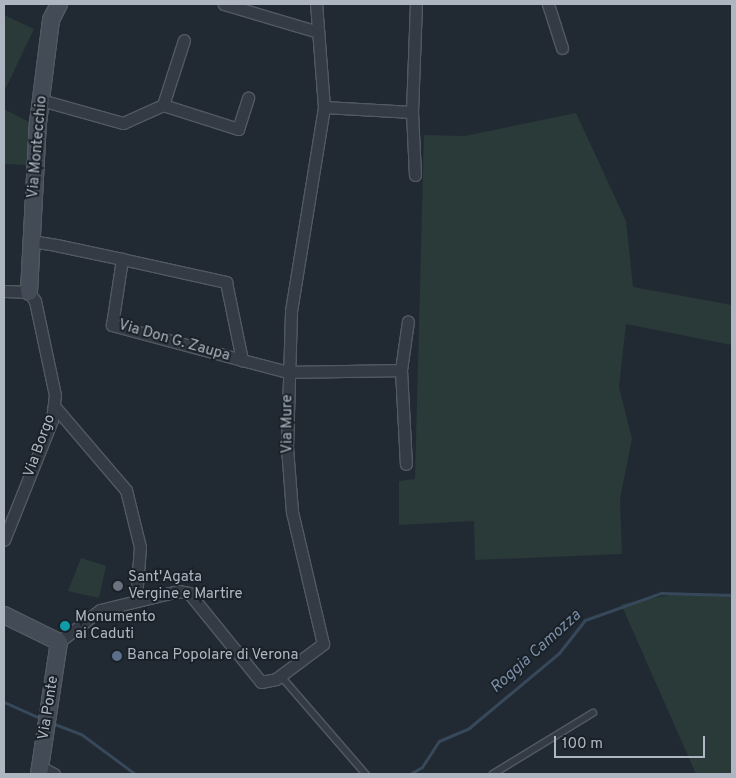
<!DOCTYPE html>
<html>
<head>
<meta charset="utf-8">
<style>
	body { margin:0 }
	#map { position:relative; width:736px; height:778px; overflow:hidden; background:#212a33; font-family:Overpass,sans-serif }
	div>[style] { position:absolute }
	.green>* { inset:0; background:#293a39 }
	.stream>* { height:3px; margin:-1.5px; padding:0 1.5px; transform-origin:1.5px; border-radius:1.5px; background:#38485b }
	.roads { filter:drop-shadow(1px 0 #525962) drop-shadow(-1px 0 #525962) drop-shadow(0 1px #525962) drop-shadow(0 -1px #525962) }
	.lane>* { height:5.5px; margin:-2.75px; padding:0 2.75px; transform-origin:2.75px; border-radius:2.75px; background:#343b44 }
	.street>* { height:11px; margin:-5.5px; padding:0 5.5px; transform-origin:5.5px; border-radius:5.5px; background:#343b44 }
	.secondary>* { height:16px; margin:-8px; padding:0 8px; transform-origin:8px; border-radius:8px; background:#434b57 }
	.dots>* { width:14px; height:14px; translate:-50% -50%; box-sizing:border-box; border:2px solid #1a2128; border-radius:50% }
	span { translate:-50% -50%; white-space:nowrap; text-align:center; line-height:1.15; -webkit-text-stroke:4px #1a2128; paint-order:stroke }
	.street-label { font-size:15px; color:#aeb6c1 }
	.poi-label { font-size:15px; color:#aeb6c1 }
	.left { translate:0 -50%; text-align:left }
	.water-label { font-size:16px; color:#7a8ea7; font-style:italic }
	.frame { position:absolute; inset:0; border:5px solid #aeb6c1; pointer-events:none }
	.scale { position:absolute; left:554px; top:736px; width:151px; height:22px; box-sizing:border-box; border:2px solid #aeb6c1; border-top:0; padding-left:6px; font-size:15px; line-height:18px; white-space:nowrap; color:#aeb6c1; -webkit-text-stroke:4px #1a2128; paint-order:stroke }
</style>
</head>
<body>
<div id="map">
	<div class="green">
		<i style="clip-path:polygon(4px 15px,34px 29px,4px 92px)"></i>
		<i style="clip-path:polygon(4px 109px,33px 124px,30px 165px,4px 164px)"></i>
		<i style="clip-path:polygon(576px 113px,626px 221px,633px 287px,732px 305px,732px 345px,626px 324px,619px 387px,632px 439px,620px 499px,622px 554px,475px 560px,474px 521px,399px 525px,399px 481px,415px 479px,424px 135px,465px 136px)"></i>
		<i style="clip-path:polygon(81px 558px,106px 566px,99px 598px,68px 591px)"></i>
		<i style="clip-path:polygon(681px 593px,732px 597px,732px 774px,696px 774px,621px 604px)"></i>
	</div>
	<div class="stream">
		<i style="left:4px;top:702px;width:42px;rotate:24.1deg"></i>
		<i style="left:52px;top:723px;width:31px;rotate:21deg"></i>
		<i style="left:81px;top:734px;width:67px;rotate:36.5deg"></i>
		<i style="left:410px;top:774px;width:14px;rotate:-30deg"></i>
		<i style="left:422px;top:767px;width:31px;rotate:-57deg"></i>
		<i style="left:439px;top:741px;width:33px;rotate:-23deg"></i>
		<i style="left:469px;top:728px;width:117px;rotate:-39.8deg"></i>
		<i style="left:559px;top:653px;width:42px;rotate:-51.8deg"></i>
		<i style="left:585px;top:620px;width:81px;rotate:-19.6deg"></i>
		<i style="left:661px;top:593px;width:71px;rotate:1.6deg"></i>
	</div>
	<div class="roads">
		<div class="lane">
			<i style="left:281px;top:676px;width:130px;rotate:49.1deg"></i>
			<i style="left:493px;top:774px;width:117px;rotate:-31.4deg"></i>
		</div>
		<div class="street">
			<i style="left:224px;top:4px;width:98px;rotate:16.6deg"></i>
			<i style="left:548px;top:4px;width:46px;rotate:72.3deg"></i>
			<i style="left:41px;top:100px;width:85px;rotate:15.7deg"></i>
			<i style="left:123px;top:123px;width:44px;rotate:-24.2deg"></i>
			<i style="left:163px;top:105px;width:79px;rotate:17.7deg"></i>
			<i style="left:238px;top:129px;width:33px;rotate:-72deg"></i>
			<i style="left:163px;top:105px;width:68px;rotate:-72.1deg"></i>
			<i style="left:324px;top:107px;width:88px;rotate:3.3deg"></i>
			<i style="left:412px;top:112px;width:63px;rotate:87.3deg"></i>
			<i style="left:412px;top:112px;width:108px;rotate:-87.9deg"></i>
			<i style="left:31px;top:241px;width:25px;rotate:9deg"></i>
			<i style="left:56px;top:245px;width:67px;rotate:12deg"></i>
			<i style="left:122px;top:259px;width:107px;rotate:12.5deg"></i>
			<i style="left:226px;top:282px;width:80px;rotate:78.4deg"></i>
			<i style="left:242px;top:360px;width:135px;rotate:-164.9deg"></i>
			<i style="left:112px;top:325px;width:67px;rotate:-81.4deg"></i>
			<i style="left:4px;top:291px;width:25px;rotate:2deg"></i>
			<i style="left:29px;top:292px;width:11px;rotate:56deg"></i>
			<i style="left:35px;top:301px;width:96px;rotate:78deg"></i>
			<i style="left:55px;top:395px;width:25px;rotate:97deg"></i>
			<i style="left:52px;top:420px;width:129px;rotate:111.8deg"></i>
			<i style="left:242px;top:360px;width:48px;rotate:14.6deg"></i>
			<i style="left:288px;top:372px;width:113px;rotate:-1deg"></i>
			<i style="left:401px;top:370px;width:94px;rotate:87deg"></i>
			<i style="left:401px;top:370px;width:49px;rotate:-81.9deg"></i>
			<i style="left:55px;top:407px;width:109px;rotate:49.5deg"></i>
			<i style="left:126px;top:490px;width:59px;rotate:76.2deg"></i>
			<i style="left:140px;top:547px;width:51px;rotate:94.5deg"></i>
			<i style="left:59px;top:642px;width:52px;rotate:-38deg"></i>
			<i style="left:100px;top:610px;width:80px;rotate:-13.7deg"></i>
			<i style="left:178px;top:591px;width:11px;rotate:10deg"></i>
			<i style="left:189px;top:593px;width:114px;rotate:51deg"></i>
			<i style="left:261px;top:682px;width:15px;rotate:-11deg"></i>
			<i style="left:276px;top:679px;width:59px;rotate:-36.7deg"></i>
			<i style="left:323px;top:644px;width:136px;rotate:-103.2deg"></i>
			<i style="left:292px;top:512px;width:65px;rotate:-94.4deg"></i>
			<i style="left:287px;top:447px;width:136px;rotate:-88.3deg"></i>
			<i style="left:291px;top:311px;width:207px;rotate:-80.8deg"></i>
			<i style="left:324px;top:107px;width:103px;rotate:-94.4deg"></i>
			<i style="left:40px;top:767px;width:16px;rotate:27deg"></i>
		</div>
		<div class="secondary">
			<i style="left:29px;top:292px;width:169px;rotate:-87deg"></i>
			<i style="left:38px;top:123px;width:104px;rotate:-82.8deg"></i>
			<i style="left:51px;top:20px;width:18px;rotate:-63deg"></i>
			<i style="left:4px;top:615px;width:61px;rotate:26.1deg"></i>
			<i style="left:59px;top:642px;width:134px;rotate:98.6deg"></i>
		</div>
	</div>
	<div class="dots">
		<i style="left:118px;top:586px;background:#6b7280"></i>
		<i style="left:65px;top:626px;background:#0f9aa8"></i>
		<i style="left:117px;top:656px;background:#5c6f8a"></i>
	</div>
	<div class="street-label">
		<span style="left:38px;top:147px;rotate:-85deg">Via Montecchio</span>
		<span style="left:174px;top:341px;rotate:16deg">Via Don G. Zaupa</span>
		<span style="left:288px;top:424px;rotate:-90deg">Via Mure</span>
		<span style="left:40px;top:446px;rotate:-70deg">Via Borgo</span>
		<span style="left:49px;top:708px;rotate:-81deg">Via Ponte</span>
	</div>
	<div class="poi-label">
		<span class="left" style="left:128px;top:586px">Sant'Agata<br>Vergine e Martire</span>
		<span class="left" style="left:75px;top:626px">Monumento<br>ai Caduti</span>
		<span class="left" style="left:127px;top:656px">Banca Popolare di Verona</span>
	</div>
	<div class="water-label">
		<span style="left:536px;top:652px;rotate:-42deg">Roggia Camozza</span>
	</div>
	<div class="frame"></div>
	<div class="scale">100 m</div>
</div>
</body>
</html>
